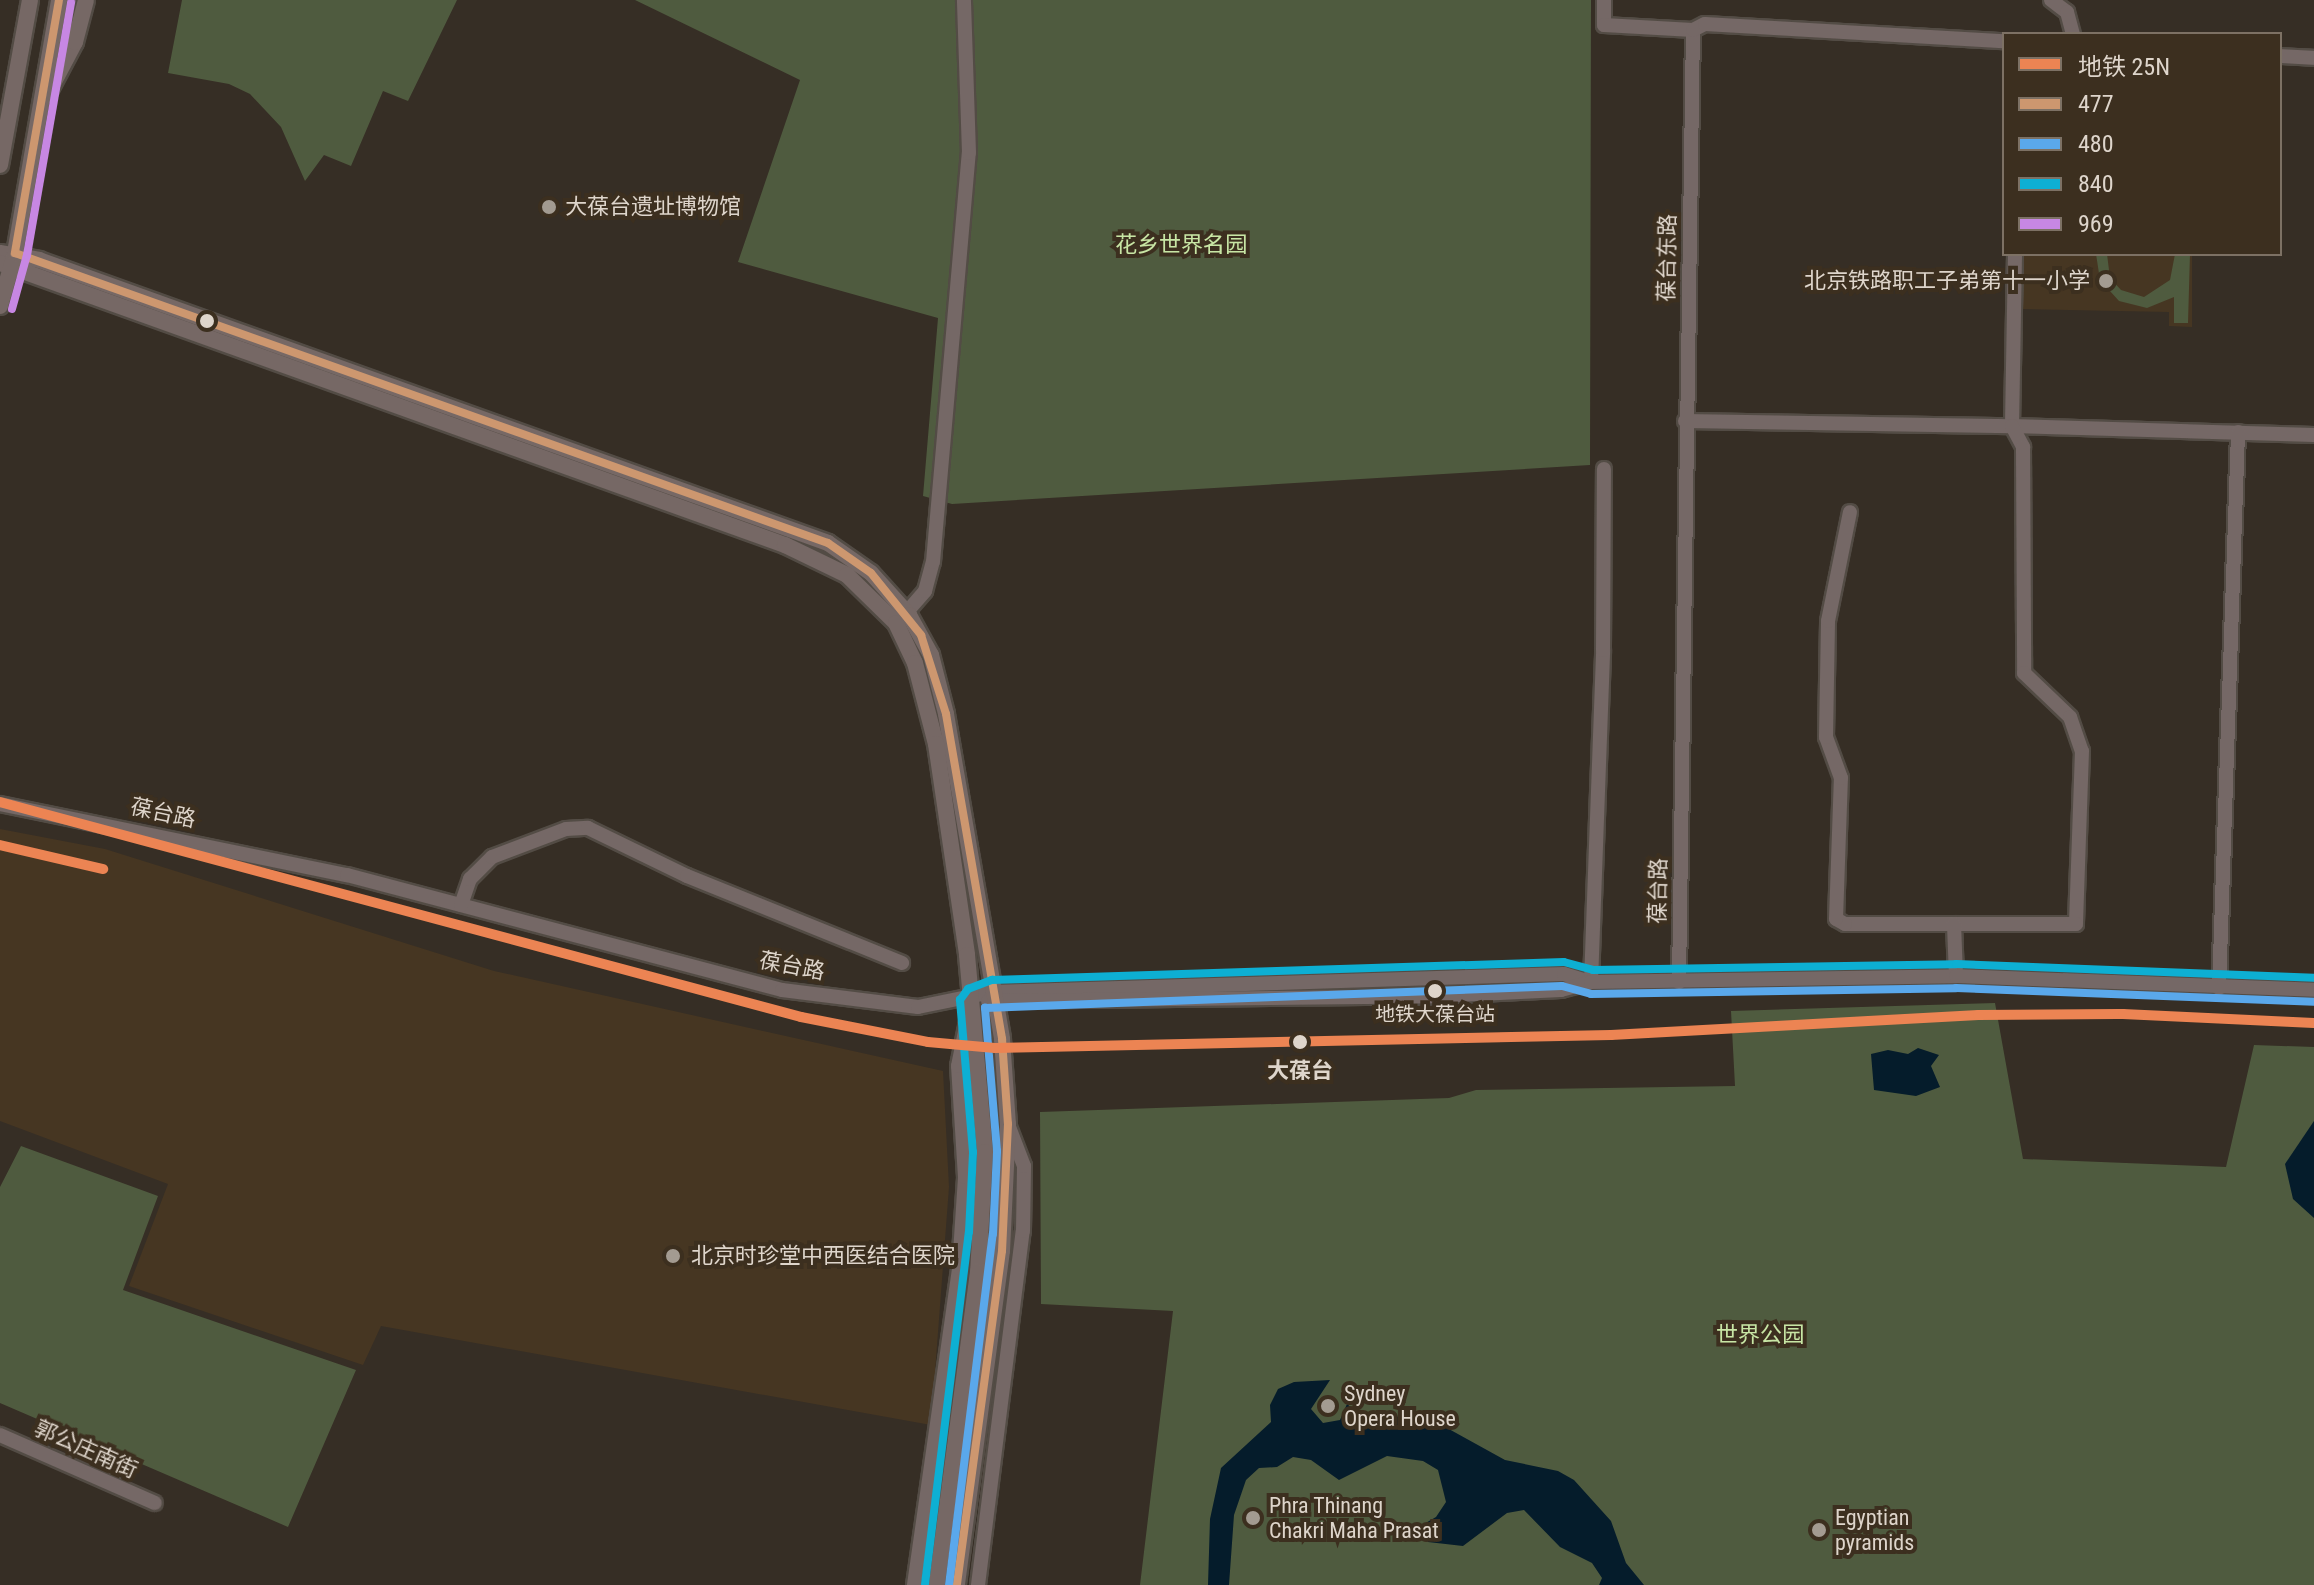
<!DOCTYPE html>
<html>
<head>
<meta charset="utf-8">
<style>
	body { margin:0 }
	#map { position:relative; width:2314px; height:1585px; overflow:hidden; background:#362e25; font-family:"Roboto Condensed","Noto Sans SC",sans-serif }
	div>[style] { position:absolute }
	.built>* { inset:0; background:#463622 }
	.green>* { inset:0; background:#4f5b3f }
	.water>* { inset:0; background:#051c2b }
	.roads { filter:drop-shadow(2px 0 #534c45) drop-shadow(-2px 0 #534c45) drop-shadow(0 2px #534c45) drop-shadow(0 -2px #534c45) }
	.minor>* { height:14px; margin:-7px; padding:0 7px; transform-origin:7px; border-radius:7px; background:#756866 }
	.major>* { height:16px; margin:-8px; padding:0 8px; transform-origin:8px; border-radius:8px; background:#766865 }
	.bus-1>* { height:8px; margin:-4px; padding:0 4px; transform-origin:4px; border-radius:4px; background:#cd976f }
	.bus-2>* { height:8px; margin:-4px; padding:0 4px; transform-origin:4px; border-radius:4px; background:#5aa8eb }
	.bus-3>* { height:8px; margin:-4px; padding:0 4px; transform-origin:4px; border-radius:4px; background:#0dafd3 }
	.bus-4>* { height:8px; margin:-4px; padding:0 4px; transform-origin:4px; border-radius:4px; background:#c787e3 }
	.metro-1>* { height:10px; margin:-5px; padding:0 5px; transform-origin:5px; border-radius:5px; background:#ec8453 }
	.dots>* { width:22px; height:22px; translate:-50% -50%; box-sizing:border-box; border:4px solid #3c2f1f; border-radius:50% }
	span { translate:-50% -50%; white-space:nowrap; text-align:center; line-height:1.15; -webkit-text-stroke:8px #3c2f1f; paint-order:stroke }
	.bus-label { font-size:20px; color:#ded5cb }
	.poi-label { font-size:22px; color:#ded5cb }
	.left { translate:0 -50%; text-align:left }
	.right { translate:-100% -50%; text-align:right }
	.park-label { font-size:22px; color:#c8e6a5 }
	.street-label { font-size:22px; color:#ded5cb }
	.stop-label { font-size:22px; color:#ded5cb; font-weight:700 }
	.legend { position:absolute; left:2002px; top:32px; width:280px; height:224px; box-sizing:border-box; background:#3c2f1f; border:2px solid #7d7164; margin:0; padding:10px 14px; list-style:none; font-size:24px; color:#ded5cb }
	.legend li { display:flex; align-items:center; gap:16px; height:40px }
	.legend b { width:40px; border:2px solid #7d7164 }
</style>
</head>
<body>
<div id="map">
	<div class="built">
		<i style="clip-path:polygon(2021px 254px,2192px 254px,2192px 327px,2169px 326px,2169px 312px,2020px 309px)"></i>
		<i style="clip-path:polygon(0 829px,105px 849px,494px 971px,943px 1071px,949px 1187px,931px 1425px,381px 1326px,363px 1365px,129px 1286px,168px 1184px,0 1121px)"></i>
	</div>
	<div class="green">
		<i style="clip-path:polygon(182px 0,457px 0,408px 101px,383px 91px,351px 166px,324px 155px,305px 181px,281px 127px,250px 94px,229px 84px,168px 73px)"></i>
		<i style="clip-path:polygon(635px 0,1591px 0,1590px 465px,952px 504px,923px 496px,938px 318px,738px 262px,800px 80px)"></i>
		<i style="clip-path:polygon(2096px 254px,2107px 254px,2110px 278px,2121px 290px,2144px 297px,2170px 280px,2175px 254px,2190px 254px,2188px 323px,2174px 323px,2174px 297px,2147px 308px,2119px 301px,2100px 280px)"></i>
		<i style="clip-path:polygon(1995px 1003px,2023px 1159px,2226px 1167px,2254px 1045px,2314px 1047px,2314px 1585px,1140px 1585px,1173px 1311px,1041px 1304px,1040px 1112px,1449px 1098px,1476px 1090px,1735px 1086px,1731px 1011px)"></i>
		<i style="clip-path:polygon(21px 1146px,158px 1196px,123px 1290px,356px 1370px,288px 1527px,0 1403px,0 1187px)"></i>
	</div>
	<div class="water">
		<i style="clip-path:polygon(1918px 1048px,1939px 1055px,1931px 1066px,1940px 1087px,1916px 1096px,1874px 1090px,1871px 1054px,1888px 1050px,1908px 1054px)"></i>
		<i style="clip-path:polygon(2314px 1121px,2314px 1218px,2293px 1199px,2285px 1164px)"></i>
		<i style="clip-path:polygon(1330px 1380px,1311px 1409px,1323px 1423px,1340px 1420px,1347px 1404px,1361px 1416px,1379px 1420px,1396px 1418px,1409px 1407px,1505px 1460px,1558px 1471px,1574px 1480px,1611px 1521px,1626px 1563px,1644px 1585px,1599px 1585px,1602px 1578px,1592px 1563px,1560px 1547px,1524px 1510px,1507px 1513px,1463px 1546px,1428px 1542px,1417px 1528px,1436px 1517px,1446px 1502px,1438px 1470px,1423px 1461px,1387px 1456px,1339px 1480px,1311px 1460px,1293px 1457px,1277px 1467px,1259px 1468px,1246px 1480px,1234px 1515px,1229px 1585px,1208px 1585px,1210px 1519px,1221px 1468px,1271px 1422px,1270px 1405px,1278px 1389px,1294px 1382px)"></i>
	</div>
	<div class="roads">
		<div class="minor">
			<i style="left:1604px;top:0;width:25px;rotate:90deg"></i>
			<i style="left:1604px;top:25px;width:89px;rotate:3.2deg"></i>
			<i style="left:2051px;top:0;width:20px;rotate:37deg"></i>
			<i style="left:2067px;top:12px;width:23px;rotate:75deg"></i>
			<i style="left:2280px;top:56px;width:34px;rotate:3deg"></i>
			<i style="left:2015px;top:254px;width:172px;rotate:91deg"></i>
			<i style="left:2012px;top:426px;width:302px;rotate:1.7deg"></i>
			<i style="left:1685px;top:421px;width:327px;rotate:0.9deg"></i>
			<i style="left:2012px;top:426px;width:24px;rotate:62deg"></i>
			<i style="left:2023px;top:447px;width:226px;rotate:89.7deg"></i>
			<i style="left:2024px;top:673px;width:64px;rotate:43.7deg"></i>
			<i style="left:2070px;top:717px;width:36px;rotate:71deg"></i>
			<i style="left:2082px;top:751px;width:173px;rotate:92deg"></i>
			<i style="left:2076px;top:924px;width:231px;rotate:180deg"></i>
			<i style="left:1845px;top:924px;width:10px;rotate:-151deg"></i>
			<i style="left:1836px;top:919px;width:141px;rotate:-88deg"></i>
			<i style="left:1841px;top:778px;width:44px;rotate:-110.1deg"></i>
			<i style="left:1826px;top:737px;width:116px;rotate:-89deg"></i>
			<i style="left:1828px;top:621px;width:111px;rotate:-78.6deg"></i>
			<i style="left:899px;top:621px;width:40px;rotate:-49deg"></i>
			<i style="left:925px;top:591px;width:30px;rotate:-75deg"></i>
			<i style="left:933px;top:562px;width:411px;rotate:-85deg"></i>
			<i style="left:969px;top:153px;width:153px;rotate:-91.9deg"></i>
			<i style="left:0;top:804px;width:354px;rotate:11.6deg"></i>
			<i style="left:347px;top:875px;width:450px;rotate:14.8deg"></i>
			<i style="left:782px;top:990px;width:137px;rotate:7.1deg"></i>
			<i style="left:918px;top:1007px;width:76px;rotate:-11.5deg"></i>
			<i style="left:992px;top:992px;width:572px;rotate:-1.8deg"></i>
			<i style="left:1564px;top:974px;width:28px;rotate:17deg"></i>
			<i style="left:461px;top:905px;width:28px;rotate:-71deg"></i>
			<i style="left:470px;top:879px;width:31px;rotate:-45deg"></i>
			<i style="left:492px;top:857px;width:79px;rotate:-20.7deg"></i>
			<i style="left:566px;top:829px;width:22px;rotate:-3deg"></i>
			<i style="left:588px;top:828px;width:110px;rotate:25.9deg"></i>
			<i style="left:687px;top:876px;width:232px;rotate:22deg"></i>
			<i style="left:1954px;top:924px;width:52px;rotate:87.8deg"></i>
			<i style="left:1591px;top:982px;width:332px;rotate:-87.9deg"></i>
			<i style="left:1603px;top:650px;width:181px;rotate:-89.7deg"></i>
			<i style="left:1679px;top:982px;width:952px;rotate:-89.16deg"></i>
			<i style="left:1693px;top:30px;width:13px;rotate:-27deg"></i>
			<i style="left:1705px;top:24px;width:299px;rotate:3.3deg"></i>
			<i style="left:2219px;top:988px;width:556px;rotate:-88.04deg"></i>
			<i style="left:988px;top:1001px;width:448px;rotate:-0.6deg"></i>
			<i style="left:1436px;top:996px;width:125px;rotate:-2.7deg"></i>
			<i style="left:1561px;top:990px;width:31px;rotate:-15deg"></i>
			<i style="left:1591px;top:982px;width:365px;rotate:-0.9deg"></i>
			<i style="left:1956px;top:976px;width:358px;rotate:2.2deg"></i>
			<i style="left:0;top:1435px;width:169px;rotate:23.7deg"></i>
			<i style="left:914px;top:1585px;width:320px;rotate:-81.9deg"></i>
			<i style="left:959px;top:1268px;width:91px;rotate:-86.2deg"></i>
			<i style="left:965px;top:1177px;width:111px;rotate:-93.6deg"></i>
			<i style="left:958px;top:1066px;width:55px;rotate:-78.5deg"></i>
			<i style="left:978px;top:1585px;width:357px;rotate:-82.8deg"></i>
			<i style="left:1023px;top:1231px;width:65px;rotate:-89.1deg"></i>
			<i style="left:1024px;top:1166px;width:42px;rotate:-111deg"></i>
		</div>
		<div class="major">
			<i style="left:47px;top:95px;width:60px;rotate:-62.2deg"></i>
			<i style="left:75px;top:42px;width:43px;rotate:-75.3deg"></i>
			<i style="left:0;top:165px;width:168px;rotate:-79.7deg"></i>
			<i style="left:0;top:253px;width:40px;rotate:10deg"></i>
			<i style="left:39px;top:260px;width:838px;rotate:19.73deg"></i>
			<i style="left:828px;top:543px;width:52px;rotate:34.9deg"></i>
			<i style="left:871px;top:573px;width:57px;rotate:47.9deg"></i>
			<i style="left:909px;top:615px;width:46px;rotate:61.2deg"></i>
			<i style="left:931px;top:655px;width:61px;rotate:75.7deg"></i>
			<i style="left:946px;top:714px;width:330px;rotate:80.2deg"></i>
			<i style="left:1002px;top:1039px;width:85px;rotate:86deg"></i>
			<i style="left:1008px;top:1124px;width:127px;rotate:92.7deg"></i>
			<i style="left:1002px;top:1251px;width:337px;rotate:97.7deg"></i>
			<i style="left:0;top:263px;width:834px;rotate:19.76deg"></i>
			<i style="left:785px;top:545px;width:69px;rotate:25.8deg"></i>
			<i style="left:847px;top:575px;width:69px;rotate:44.4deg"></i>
			<i style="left:896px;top:623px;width:44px;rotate:64.6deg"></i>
			<i style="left:915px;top:663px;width:84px;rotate:75.5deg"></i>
			<i style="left:936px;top:744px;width:213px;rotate:81.6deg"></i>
			<i style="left:967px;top:955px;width:198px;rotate:84.8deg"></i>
			<i style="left:985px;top:1152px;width:120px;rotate:93.3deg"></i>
			<i style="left:978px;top:1272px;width:316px;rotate:97.5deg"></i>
			<i style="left:0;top:306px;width:55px;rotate:-74.2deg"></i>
			<i style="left:15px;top:253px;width:257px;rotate:-80.1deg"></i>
		</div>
	</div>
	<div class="bus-1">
		<i style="left:59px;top:0;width:257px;rotate:99.9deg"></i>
		<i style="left:15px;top:253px;width:863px;rotate:19.63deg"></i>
		<i style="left:828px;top:543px;width:52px;rotate:34.9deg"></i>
		<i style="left:871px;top:573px;width:80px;rotate:51.1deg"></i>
		<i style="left:921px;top:635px;width:83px;rotate:72.4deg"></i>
		<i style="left:946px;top:714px;width:330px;rotate:80.2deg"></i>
		<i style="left:1002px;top:1039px;width:85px;rotate:86deg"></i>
		<i style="left:1008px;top:1124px;width:127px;rotate:92.7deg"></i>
		<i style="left:1002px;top:1251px;width:337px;rotate:97.7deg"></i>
	</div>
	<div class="bus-2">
		<i style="left:949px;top:1585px;width:354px;rotate:-82.9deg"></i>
		<i style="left:993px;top:1234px;width:83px;rotate:-87.2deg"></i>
		<i style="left:997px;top:1151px;width:144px;rotate:-94.8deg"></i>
		<i style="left:985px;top:1008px;width:577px;rotate:-2.18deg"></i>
		<i style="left:1562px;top:986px;width:30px;rotate:15deg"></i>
		<i style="left:1591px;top:994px;width:365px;rotate:-0.9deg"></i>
		<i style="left:1956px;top:988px;width:358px;rotate:2.2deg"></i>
	</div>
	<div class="bus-3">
		<i style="left:925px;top:1584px;width:355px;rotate:-82.9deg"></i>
		<i style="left:969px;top:1232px;width:80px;rotate:-87.1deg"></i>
		<i style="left:973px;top:1152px;width:153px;rotate:-94.9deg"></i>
		<i style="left:960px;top:1000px;width:14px;rotate:-54deg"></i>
		<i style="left:968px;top:989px;width:26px;rotate:-21deg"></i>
		<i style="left:992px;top:980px;width:572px;rotate:-1.8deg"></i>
		<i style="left:1564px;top:962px;width:30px;rotate:15deg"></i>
		<i style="left:1593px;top:970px;width:363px;rotate:-0.9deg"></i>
		<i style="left:1956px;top:964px;width:358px;rotate:2.2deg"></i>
	</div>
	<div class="bus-4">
		<i style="left:12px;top:309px;width:56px;rotate:-74.5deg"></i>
		<i style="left:27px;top:255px;width:257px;rotate:-80.1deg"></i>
	</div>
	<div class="metro-1">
		<i style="left:0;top:802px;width:829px;rotate:15.02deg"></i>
		<i style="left:801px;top:1017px;width:129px;rotate:11.1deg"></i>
		<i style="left:928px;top:1042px;width:67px;rotate:5.1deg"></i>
		<i style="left:995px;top:1048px;width:616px;rotate:-1.21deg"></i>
		<i style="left:1611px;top:1035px;width:368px;rotate:-3.1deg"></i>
		<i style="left:1978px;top:1015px;width:145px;rotate:-0.4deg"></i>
		<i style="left:2123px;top:1014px;width:191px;rotate:2.7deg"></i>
		<i style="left:0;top:845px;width:106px;rotate:13.1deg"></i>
	</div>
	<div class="dots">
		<i style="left:549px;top:207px;background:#a39b91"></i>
		<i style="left:2106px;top:281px;background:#a39b91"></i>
		<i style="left:207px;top:321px;background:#ded5cb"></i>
		<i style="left:1435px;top:991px;background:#ded5cb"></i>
		<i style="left:1300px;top:1042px;background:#ded5cb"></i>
		<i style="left:673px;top:1256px;background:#a39b91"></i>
		<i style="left:1328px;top:1406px;background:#a39b91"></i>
		<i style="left:1253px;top:1518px;background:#a39b91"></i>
		<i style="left:1819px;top:1530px;background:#a39b91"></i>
	</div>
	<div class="bus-label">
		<span style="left:1435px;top:1014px">地铁大葆台站</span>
	</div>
	<div class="poi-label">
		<span class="left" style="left:565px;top:207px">大葆台遗址博物馆</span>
		<span class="right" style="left:2090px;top:281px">北京铁路职工子弟第十一小学</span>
		<span class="left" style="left:691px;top:1256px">北京时珍堂中西医结合医院</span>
		<span class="left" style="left:1344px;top:1406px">Sydney<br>Opera House</span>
		<span class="left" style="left:1269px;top:1518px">Phra Thinang<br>Chakri Maha Prasat</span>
		<span class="left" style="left:1835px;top:1530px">Egyptian<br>pyramids</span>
	</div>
	<div class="park-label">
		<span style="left:1181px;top:245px">花乡世界名园</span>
		<span style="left:1760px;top:1335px">世界公园</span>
	</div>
	<div class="street-label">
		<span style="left:1667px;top:258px;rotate:-89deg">葆台东路</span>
		<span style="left:163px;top:813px;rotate:12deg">葆台路</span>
		<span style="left:1658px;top:891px;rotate:-89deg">葆台路</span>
		<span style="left:792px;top:966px;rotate:11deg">葆台路</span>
		<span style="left:86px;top:1449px;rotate:24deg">郭公庄南街</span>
	</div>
	<div class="stop-label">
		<span style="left:1300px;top:1071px">大葆台</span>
	</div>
	<ul class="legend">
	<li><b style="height:10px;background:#ec8453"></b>地铁 25N</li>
	<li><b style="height:10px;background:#cd976f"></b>477</li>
	<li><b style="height:10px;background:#5aa8eb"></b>480</li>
	<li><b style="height:10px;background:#0dafd3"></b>840</li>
	<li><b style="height:10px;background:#c787e3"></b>969</li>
	</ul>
</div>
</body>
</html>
